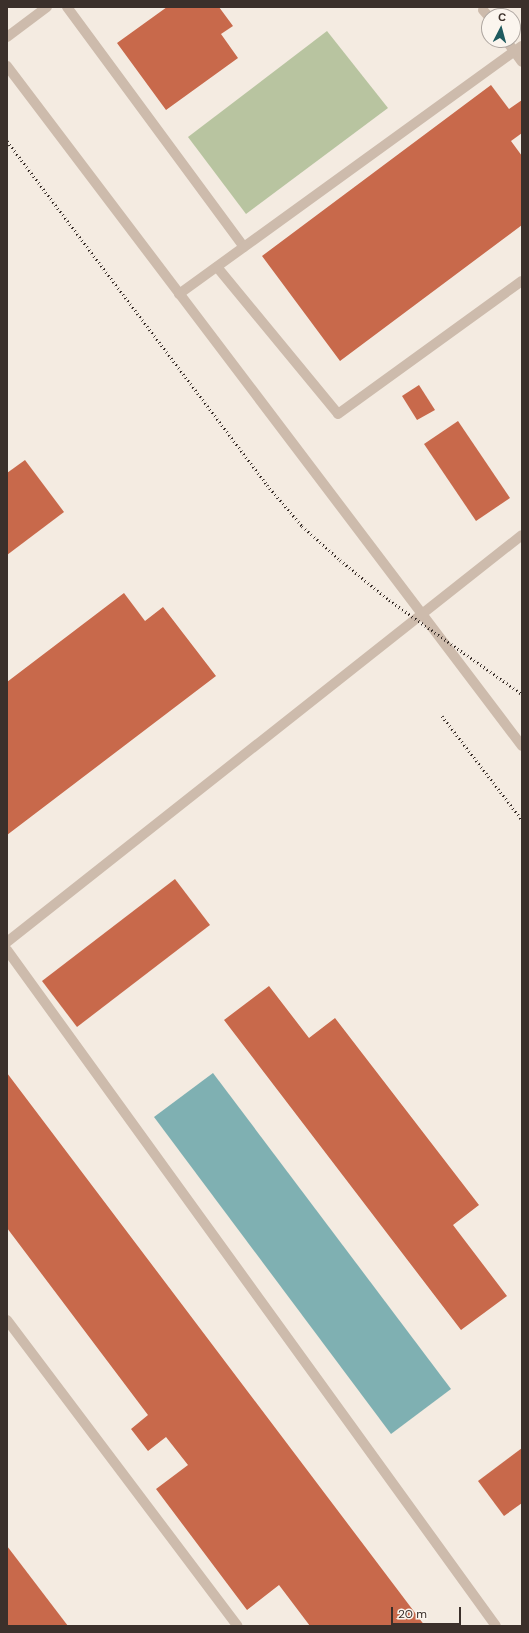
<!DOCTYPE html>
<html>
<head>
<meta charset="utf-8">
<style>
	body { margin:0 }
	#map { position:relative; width:529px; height:1633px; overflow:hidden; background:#f4ebe1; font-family:"DM Sans",sans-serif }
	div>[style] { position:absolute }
	.green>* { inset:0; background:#b8c4a0 }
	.water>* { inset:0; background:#7fb0b2 }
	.building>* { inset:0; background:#c8694b }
	.service>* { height:10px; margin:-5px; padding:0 5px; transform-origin:5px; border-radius:5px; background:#cdbbac }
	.rail>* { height:3px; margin-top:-1.5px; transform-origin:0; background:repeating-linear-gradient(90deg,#3b302b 0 1px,transparent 0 4px) }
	span { translate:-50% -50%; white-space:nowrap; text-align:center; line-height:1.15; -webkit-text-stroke:3px #fbf5ee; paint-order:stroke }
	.frame { position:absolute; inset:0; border:8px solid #3b302b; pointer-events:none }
	.north { position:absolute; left:481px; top:8px; width:40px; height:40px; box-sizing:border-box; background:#fbf5ee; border:1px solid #aea6a0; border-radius:50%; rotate:6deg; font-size:11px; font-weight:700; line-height:16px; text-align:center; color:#3b302b }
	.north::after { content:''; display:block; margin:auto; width:14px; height:18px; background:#1f5a5e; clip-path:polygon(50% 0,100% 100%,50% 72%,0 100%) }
	.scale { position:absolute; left:391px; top:1607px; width:70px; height:18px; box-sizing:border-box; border:2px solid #3b302b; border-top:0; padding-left:5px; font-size:12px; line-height:14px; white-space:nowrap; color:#3b302b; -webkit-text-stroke:3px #fbf5ee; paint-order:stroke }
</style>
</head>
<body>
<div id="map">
	<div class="green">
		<i style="clip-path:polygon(327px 31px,388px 108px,246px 214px,188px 137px)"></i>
	</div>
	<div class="water">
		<i style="clip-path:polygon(213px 1073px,451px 1389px,391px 1434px,154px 1117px)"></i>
	</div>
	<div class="building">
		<i style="clip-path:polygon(167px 7px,219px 7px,233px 26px,221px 34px,238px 58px,166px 110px,117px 43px)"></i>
		<i style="clip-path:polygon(491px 85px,509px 109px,522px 100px,522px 133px,511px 141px,522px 156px,522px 225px,340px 361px,262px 256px)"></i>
		<i style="clip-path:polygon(419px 385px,435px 410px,417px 420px,402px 396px)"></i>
		<i style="clip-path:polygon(458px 421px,510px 498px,476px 521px,424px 444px)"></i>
		<i style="clip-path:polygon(25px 460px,64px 512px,7px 555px,7px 473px)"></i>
		<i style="clip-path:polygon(124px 593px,145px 621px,163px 607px,216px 676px,7px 835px,7px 682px)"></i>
		<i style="clip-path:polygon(175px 879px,210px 925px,77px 1027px,42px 981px)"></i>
		<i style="clip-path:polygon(269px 986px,309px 1038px,335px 1018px,479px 1205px,453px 1225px,507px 1296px,461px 1330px,224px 1020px)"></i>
		<i style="clip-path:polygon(7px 1073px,425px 1626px,310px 1626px,279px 1585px,247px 1610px,156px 1489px,188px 1465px,166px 1437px,148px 1451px,131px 1429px,148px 1415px,7px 1228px)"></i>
		<i style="clip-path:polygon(522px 1448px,522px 1503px,504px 1516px,478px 1481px)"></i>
		<i style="clip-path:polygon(7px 1546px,68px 1626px,7px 1626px)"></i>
	</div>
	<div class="service">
		<i style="left:67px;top:7px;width:298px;rotate:53.6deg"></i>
		<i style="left:483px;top:10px;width:9px;rotate:49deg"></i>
		<i style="left:7px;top:37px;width:50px;rotate:-36.9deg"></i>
		<i style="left:506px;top:40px;width:27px;rotate:54deg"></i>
		<i style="left:7px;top:66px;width:853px;rotate:52.86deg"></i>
		<i style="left:217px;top:267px;width:190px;rotate:50.5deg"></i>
		<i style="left:338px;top:414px;width:227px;rotate:-35.9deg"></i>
		<i style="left:179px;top:294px;width:423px;rotate:-35.9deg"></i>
		<i style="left:7px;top:942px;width:656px;rotate:-38.32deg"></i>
		<i style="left:7px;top:950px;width:834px;rotate:54.12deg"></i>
		<i style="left:7px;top:1320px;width:383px;rotate:53deg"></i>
	</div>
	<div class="rail">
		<i style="left:7px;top:141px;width:431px;rotate:52.9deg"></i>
		<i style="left:267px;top:485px;width:54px;rotate:49.5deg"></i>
		<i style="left:302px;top:526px;width:51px;rotate:41.8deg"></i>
		<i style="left:340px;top:560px;width:63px;rotate:39.2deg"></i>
		<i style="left:389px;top:600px;width:163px;rotate:35.3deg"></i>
		<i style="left:442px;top:716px;width:131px;rotate:52.4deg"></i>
	</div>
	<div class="frame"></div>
	<div class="north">С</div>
	<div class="scale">20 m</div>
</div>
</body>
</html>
